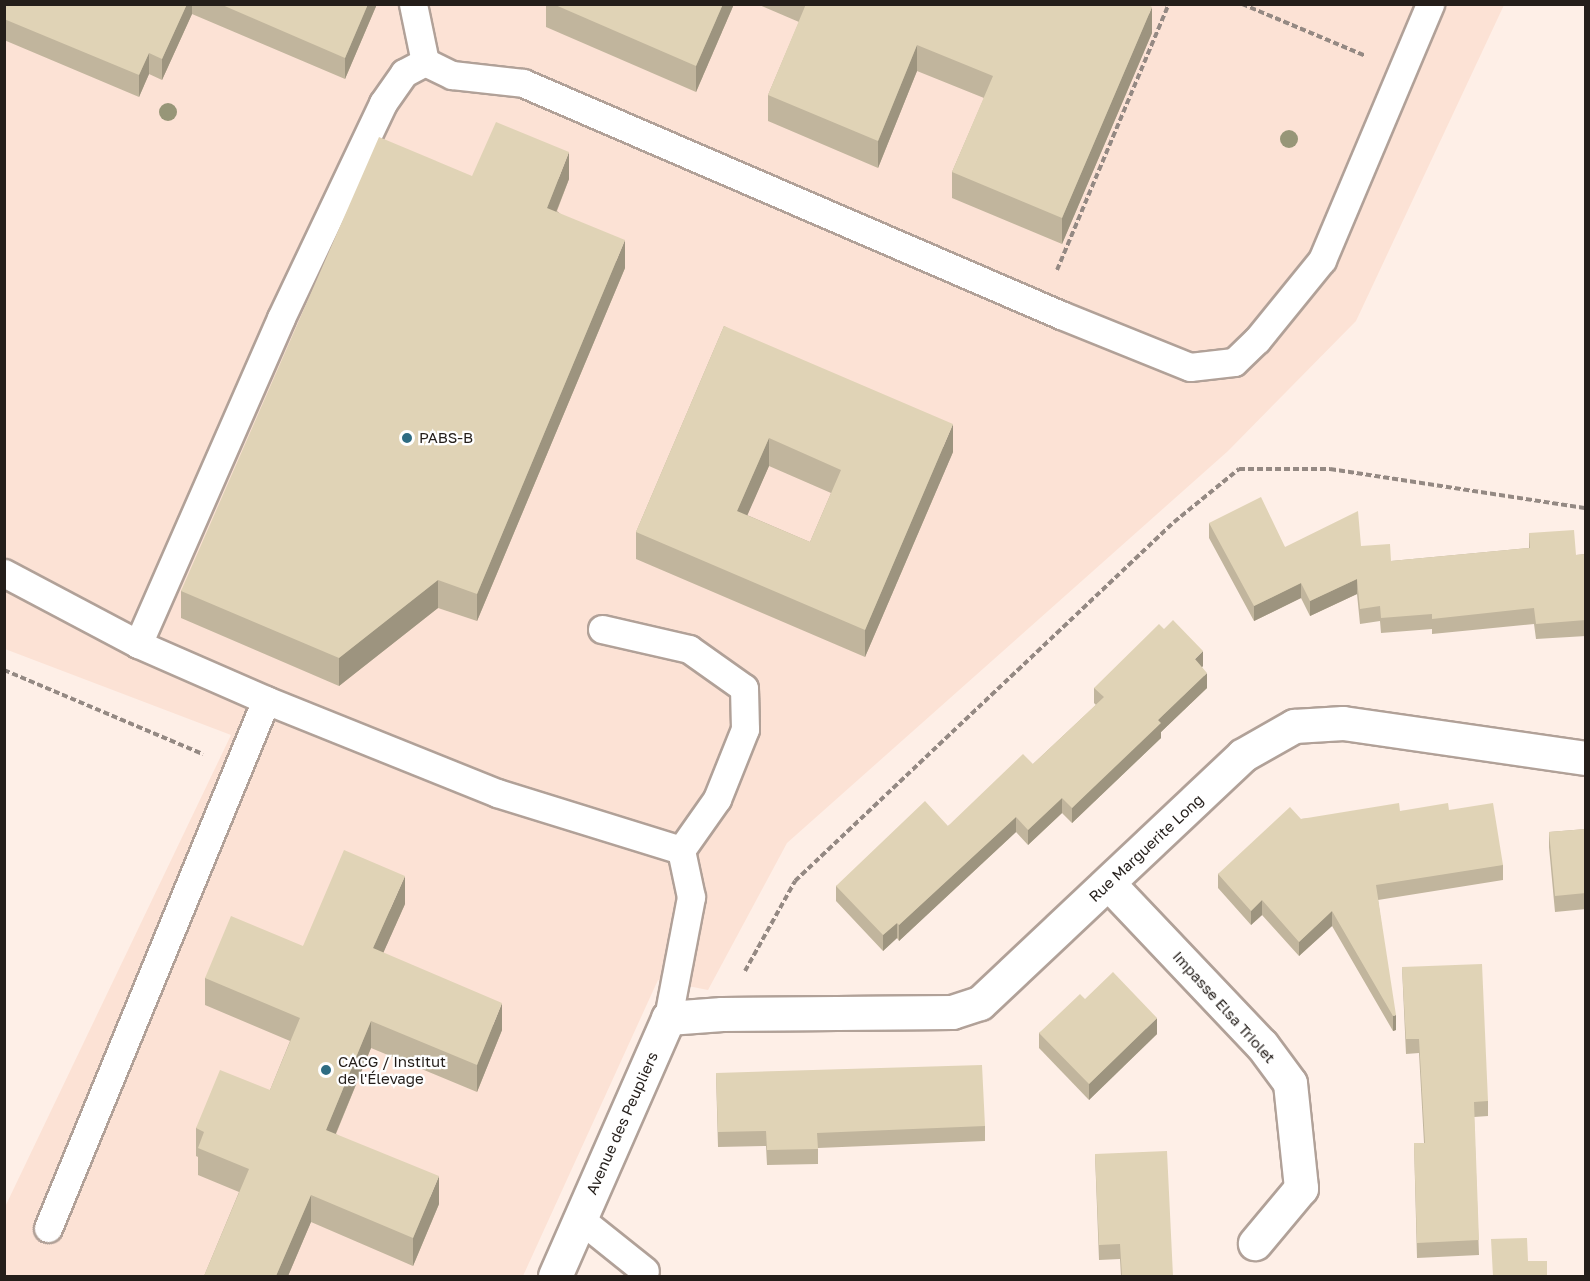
<!DOCTYPE html>
<html>
<head>
<meta charset="utf-8">
<style>
	body { margin:0 }
	#map { position:relative; width:1590px; height:1281px; overflow:hidden; background:#feefe7; font-family:"Golos Text",sans-serif }
	div>[style] { position:absolute }
	.built>* { inset:0; background:#fce2d5 }
	.path>* { height:4px; margin-top:-2px; transform-origin:0; background:repeating-linear-gradient(90deg,#948983 0 6px,transparent 0 9px) }
	.roads { filter:drop-shadow(2px 0 #b1a198) drop-shadow(-2px 0 #b1a198) drop-shadow(0 2px #b1a198) drop-shadow(0 -2px #b1a198) }
	.lane>* { height:27px; margin:-13.5px; padding:0 13.5px; transform-origin:13.5px; border-radius:13.5px; background:#fff }
	.street>* { height:33px; margin:-16.5px; padding:0 16.5px; transform-origin:16.5px; border-radius:16.5px; background:#fff }
	.trees>* { width:18px; height:18px; margin:-9px; border-radius:50%; background:#979678 }
	.wall>* { inset:0; background:#c1b59d }
	.shaded-wall>* { inset:0; background:#9d947f }
	.building>* { inset:0; background:#e0d3b6 }
	.dots>* { width:16px; height:16px; translate:-50% -50%; box-sizing:border-box; border:3px solid #fff; border-radius:50% }
	span { translate:-50% -50%; white-space:nowrap; text-align:center; line-height:1.15; -webkit-text-stroke:4.5px #fff; paint-order:stroke }
	.poi-label { font-size:15px; color:#241e1a }
	.left { translate:0 -50%; text-align:left }
	.street-label { font-size:15px; color:#241e1a }
	.frame { position:absolute; inset:0; border:6px solid #241e1a; pointer-events:none }
</style>
</head>
<body>
<div id="map">
	<div class="built">
		<i style="clip-path:polygon(5px 5px,1504px 5px,1356px 321px,1228px 451px,787px 843px,708px 990px,658px 980px,523px 1276px,5px 1276px,4px 1209px,231px 735px,5px 649px)"></i>
	</div>
	<div class="path">
		<i style="left:1242px;top:4px;width:134px;rotate:22.8deg"></i>
		<i style="left:1057px;top:270px;width:289px;rotate:-67.2deg"></i>
		<i style="left:4px;top:670px;width:216px;rotate:22.9deg"></i>
		<i style="left:745px;top:971px;width:103px;rotate:-60.9deg"></i>
		<i style="left:795px;top:881px;width:522px;rotate:-43.45deg"></i>
		<i style="left:1174px;top:522px;width:84px;rotate:-39.2deg"></i>
		<i style="left:1239px;top:469px;width:91px"></i>
		<i style="left:1330px;top:469px;width:259px;rotate:8.7deg"></i>
	</div>
	<div class="roads">
		<div class="lane">
			<i style="left:413px;top:4px;width:59px;rotate:78.3deg"></i>
			<i style="left:4px;top:573px;width:152px;rotate:27.9deg"></i>
			<i style="left:138px;top:644px;width:140px;rotate:23.6deg"></i>
			<i style="left:266px;top:700px;width:249px;rotate:21.9deg"></i>
			<i style="left:497px;top:793px;width:193px;rotate:17.2deg"></i>
			<i style="left:681px;top:850px;width:48px;rotate:78deg"></i>
			<i style="left:691px;top:897px;width:123px;rotate:100.8deg"></i>
			<i style="left:602px;top:629px;width:89px;rotate:12.9deg"></i>
			<i style="left:689px;top:649px;width:67px;rotate:35.3deg"></i>
			<i style="left:744px;top:688px;width:41px;rotate:88.6deg"></i>
			<i style="left:745px;top:729px;width:75px;rotate:111.8deg"></i>
			<i style="left:717px;top:799px;width:62px;rotate:125.2deg"></i>
			<i style="left:138px;top:644px;width:356px;rotate:-66.3deg"></i>
			<i style="left:281px;top:318px;width:238px;rotate:-64.6deg"></i>
			<i style="left:383px;top:103px;width:37px;rotate:-55deg"></i>
			<i style="left:404px;top:73px;width:24px;rotate:-28deg"></i>
			<i style="left:425px;top:62px;width:30px;rotate:26deg"></i>
			<i style="left:452px;top:75px;width:71px;rotate:6.4deg"></i>
			<i style="left:523px;top:83px;width:586px;rotate:23.33deg"></i>
			<i style="left:1061px;top:315px;width:139px;rotate:22deg"></i>
			<i style="left:1190px;top:367px;width:44px;rotate:-6.5deg"></i>
			<i style="left:1234px;top:362px;width:32px;rotate:-44deg"></i>
			<i style="left:1257px;top:340px;width:103px;rotate:-50.9deg"></i>
			<i style="left:1322px;top:260px;width:278px;rotate:-67.1deg"></i>
			<i style="left:580px;top:1219px;width:83px;rotate:38.7deg"></i>
			<i style="left:48px;top:1228px;width:571px;rotate:-67.57deg"></i>
		</div>
		<div class="street">
			<i style="left:1109px;top:884px;width:222px;rotate:46.5deg"></i>
			<i style="left:1262px;top:1045px;width:47px;rotate:53.6deg"></i>
			<i style="left:1290px;top:1083px;width:106px;rotate:84deg"></i>
			<i style="left:1301px;top:1188px;width:72px;rotate:129.9deg"></i>
			<i style="left:555px;top:1276px;width:282px;rotate:-66.3deg"></i>
			<i style="left:668px;top:1018px;width:54px;rotate:-4.2deg"></i>
			<i style="left:722px;top:1014px;width:230px;rotate:-0.5deg"></i>
			<i style="left:952px;top:1012px;width:29px;rotate:-18deg"></i>
			<i style="left:980px;top:1003px;width:361px;rotate:-43.3deg"></i>
			<i style="left:1243px;top:755px;width:59px;rotate:-29.6deg"></i>
			<i style="left:1294px;top:726px;width:49px;rotate:-3.5deg"></i>
			<i style="left:1343px;top:723px;width:246px;rotate:8.2deg"></i>
		</div>
	</div>
	<div class="trees">
		<i style="left:168px;top:112px"></i>
		<i style="left:1289px;top:139px"></i>
	</div>
	<div class="wall">
		<i style="clip-path:polygon(4px 4px,377px 4px,345px 79px,192px 14px,162px 80px,149px 74px,139px 97px,4px 40px)"></i>
		<i style="clip-path:polygon(546px 4px,734px 4px,696px 92px,546px 27px)"></i>
		<i style="clip-path:polygon(757px 4px,1147px 4px,1152px 33px,1062px 244px,952px 198px,952px 172px,984px 98px,917px 71px,878px 168px,768px 121px,768px 95px,799px 22px)"></i>
		<i style="clip-path:polygon(472px 176px,569px 179px,557px 211px,625px 268px,477px 621px,438px 608px,339px 686px,181px 618px,181px 591px)"></i>
		<i style="clip-path:polygon(evenodd,724px 326px,953px 452px,865px 657px,636px 559px,636px 532px,724px 326px,769px 466px,831px 493px,810px 542px,747px 515px,769px 466px)"></i>
		<i style="clip-path:polygon(1209px 523px,1285px 547px,1361px 546px,1391px 561px,1529px 548px,1529px 533px,1576px 555px,1586px 554px,1586px 636px,1536px 639px,1534px 624px,1432px 634px,1432px 629px,1381px 633px,1380px 621px,1360px 624px,1357px 594px,1310px 616px,1301px 598px,1254px 621px,1209px 538px)"></i>
		<i style="clip-path:polygon(1203px 666px,1202px 667px,1207px 688px,1161px 732px,1161px 738px,1072px 823px,1062px 813px,1028px 845px,1016px 832px,899px 941px,897px 938px,883px 951px,836px 901px,836px 886px,948px 826px,1033px 764px,1096px 705px,1094px 703px,1094px 688px)"></i>
		<i style="clip-path:polygon(1449px 810px,1503px 865px,1503px 880px,1378px 900px,1396px 1030px,1393px 1031px,1332px 926px,1299px 956px,1262px 915px,1251px 925px,1218px 888px,1218px 874px,1301px 819px,1400px 811px)"></i>
		<i style="clip-path:polygon(1586px 829px,1586px 909px,1555px 912px,1549px 847px,1549px 832px)"></i>
		<i style="clip-path:polygon(405px 904px,383px 953px,502px 1030px,477px 1092px,371px 1048px,336px 1134px,439px 1204px,413px 1266px,311px 1222px,288px 1276px,204px 1276px,239px 1192px,198px 1175px,198px 1157px,196px 1156px,196px 1128px,270px 1090px,290px 1041px,205px 1005px,205px 978px,303px 946px)"></i>
		<i style="clip-path:polygon(1402px 967px,1488px 1101px,1488px 1116px,1474px 1117px,1479px 1255px,1417px 1258px,1414px 1143px,1424px 1143px,1419px 1053px,1406px 1054px)"></i>
		<i style="clip-path:polygon(1085px 999px,1157px 1034px,1089px 1100px,1039px 1048px,1039px 1033px)"></i>
		<i style="clip-path:polygon(716px 1073px,985px 1126px,985px 1141px,818px 1148px,818px 1164px,767px 1165px,766px 1146px,718px 1147px)"></i>
		<i style="clip-path:polygon(1095px 1154px,1173px 1276px,1121px 1276px,1120px 1259px,1099px 1260px)"></i>
	</div>
	<div class="shaded-wall">
		<i style="clip-path:polygon(187px 4px,192px 4px,192px 14px,162px 80px,162px 59px)"></i>
		<i style="clip-path:polygon(368px 4px,377px 4px,345px 79px,345px 58px)"></i>
		<i style="clip-path:polygon(723px 4px,734px 4px,696px 92px,696px 66px)"></i>
		<i style="clip-path:polygon(1152px 7px,1152px 33px,1062px 244px,1062px 218px)"></i>
		<i style="clip-path:polygon(917px 45px,917px 71px,878px 168px,878px 141px)"></i>
		<i style="clip-path:polygon(149px 53px,149px 74px,139px 97px,139px 75px)"></i>
		<i style="clip-path:polygon(569px 152px,569px 179px,547px 235px,547px 208px)"></i>
		<i style="clip-path:polygon(625px 240px,625px 268px,477px 621px,477px 594px)"></i>
		<i style="clip-path:polygon(953px 424px,953px 452px,865px 657px,865px 630px)"></i>
		<i style="clip-path:polygon(769px 438px,769px 466px,737px 539px,737px 511px)"></i>
		<i style="clip-path:polygon(1357px 579px,1357px 594px,1310px 616px,1310px 601px)"></i>
		<i style="clip-path:polygon(438px 580px,438px 608px,339px 686px,339px 658px)"></i>
		<i style="clip-path:polygon(1301px 583px,1301px 598px,1254px 621px,1254px 606px)"></i>
		<i style="clip-path:polygon(1203px 651px,1203px 666px,1195px 674px,1195px 659px)"></i>
		<i style="clip-path:polygon(1207px 673px,1207px 688px,1161px 732px,1161px 738px,1072px 823px,1072px 808px,1158px 720px)"></i>
		<i style="clip-path:polygon(1062px 798px,1062px 813px,1028px 845px,1028px 830px)"></i>
		<i style="clip-path:polygon(1016px 817px,1016px 832px,899px 941px,899px 925px)"></i>
		<i style="clip-path:polygon(405px 876px,405px 904px,373px 976px,373px 948px)"></i>
		<i style="clip-path:polygon(1262px 900px,1262px 915px,1251px 925px,1251px 911px)"></i>
		<i style="clip-path:polygon(1332px 911px,1332px 926px,1299px 956px,1299px 942px)"></i>
		<i style="clip-path:polygon(897px 923px,897px 938px,883px 951px,883px 935px)"></i>
		<i style="clip-path:polygon(502px 1003px,502px 1030px,477px 1092px,477px 1065px)"></i>
		<i style="clip-path:polygon(1396px 1015px,1396px 1030px,1393px 1031px,1393px 1016px)"></i>
		<i style="clip-path:polygon(1157px 1018px,1157px 1034px,1089px 1100px,1089px 1084px)"></i>
		<i style="clip-path:polygon(371px 1021px,371px 1048px,326px 1157px,326px 1130px)"></i>
		<i style="clip-path:polygon(439px 1176px,439px 1204px,413px 1266px,413px 1238px)"></i>
		<i style="clip-path:polygon(311px 1195px,311px 1222px,288px 1276px,276px 1276px)"></i>
	</div>
	<div class="building">
		<i style="clip-path:polygon(4px 4px,187px 4px,162px 59px,149px 53px,139px 75px,4px 19px)"></i>
		<i style="clip-path:polygon(220px 4px,368px 4px,345px 58px)"></i>
		<i style="clip-path:polygon(553px 4px,723px 4px,696px 66px)"></i>
		<i style="clip-path:polygon(806px 4px,1147px 4px,1152px 7px,1062px 218px,952px 172px,993px 76px,917px 45px,878px 141px,768px 95px)"></i>
		<i style="clip-path:polygon(496px 122px,569px 152px,547px 208px,625px 240px,477px 594px,438px 580px,339px 658px,181px 591px,379px 137px,472px 176px)"></i>
		<i style="clip-path:polygon(evenodd,724px 326px,953px 424px,865px 630px,636px 532px,724px 326px,769px 438px,841px 470px,810px 542px,737px 511px,769px 438px)"></i>
		<i style="clip-path:polygon(1261px 497px,1285px 547px,1358px 511px,1361px 546px,1390px 544px,1391px 561px,1530px 548px,1529px 533px,1574px 530px,1576px 555px,1586px 554px,1586px 620px,1536px 624px,1534px 608px,1432px 619px,1432px 614px,1381px 618px,1380px 606px,1360px 609px,1357px 579px,1310px 601px,1301px 583px,1254px 606px,1209px 523px)"></i>
		<i style="clip-path:polygon(1173px 620px,1203px 651px,1195px 659px,1207px 673px,1158px 720px,1161px 723px,1072px 808px,1062px 798px,1028px 830px,1016px 817px,899px 925px,897px 923px,883px 935px,836px 886px,925px 801px,948px 826px,1023px 754px,1033px 764px,1104px 697px,1094px 688px,1159px 624px,1164px 629px)"></i>
		<i style="clip-path:polygon(1399px 803px,1400px 811px,1448px 803px,1449px 810px,1493px 803px,1503px 865px,1376px 885px,1396px 1015px,1393px 1016px,1332px 911px,1299px 942px,1262px 900px,1251px 911px,1218px 874px,1290px 807px,1301px 819px)"></i>
		<i style="clip-path:polygon(1586px 829px,1586px 893px,1555px 896px,1549px 832px)"></i>
		<i style="clip-path:polygon(344px 850px,405px 876px,373px 948px,502px 1003px,477px 1065px,371px 1021px,326px 1130px,439px 1176px,413px 1238px,311px 1195px,276px 1276px,204px 1276px,249px 1169px,198px 1148px,204px 1132px,196px 1128px,220px 1070px,270px 1090px,300px 1018px,205px 978px,231px 916px,303px 946px)"></i>
		<i style="clip-path:polygon(1482px 964px,1488px 1101px,1474px 1102px,1479px 1240px,1417px 1243px,1414px 1143px,1425px 1143px,1419px 1039px,1406px 1039px,1402px 967px)"></i>
		<i style="clip-path:polygon(1113px 972px,1157px 1018px,1089px 1084px,1039px 1033px,1080px 994px,1085px 999px)"></i>
		<i style="clip-path:polygon(982px 1065px,985px 1126px,817px 1133px,818px 1149px,767px 1150px,766px 1131px,718px 1132px,716px 1073px)"></i>
		<i style="clip-path:polygon(1167px 1151px,1173px 1276px,1122px 1276px,1120px 1244px,1099px 1245px,1095px 1154px)"></i>
		<i style="clip-path:polygon(1527px 1238px,1528px 1261px,1547px 1261px,1547px 1276px,1493px 1276px,1491px 1239px)"></i>
	</div>
	<div class="dots">
		<i style="left:407px;top:438px;background:#2e6c82"></i>
		<i style="left:326px;top:1070px;background:#2e6c82"></i>
	</div>
	<div class="poi-label">
		<span class="left" style="left:419px;top:438px">PABS-B</span>
		<span class="left" style="left:338px;top:1070px">CACG / Institut<br>de l'Élevage</span>
	</div>
	<div class="street-label">
		<span style="left:1146px;top:848px;rotate:-43deg">Rue Marguerite Long</span>
		<span style="left:1224px;top:1007px;rotate:48deg">Impasse Elsa Triolet</span>
		<span style="left:622px;top:1123px;rotate:-66deg">Avenue des Peupliers</span>
	</div>
	<div class="frame"></div>
</div>
</body>
</html>
